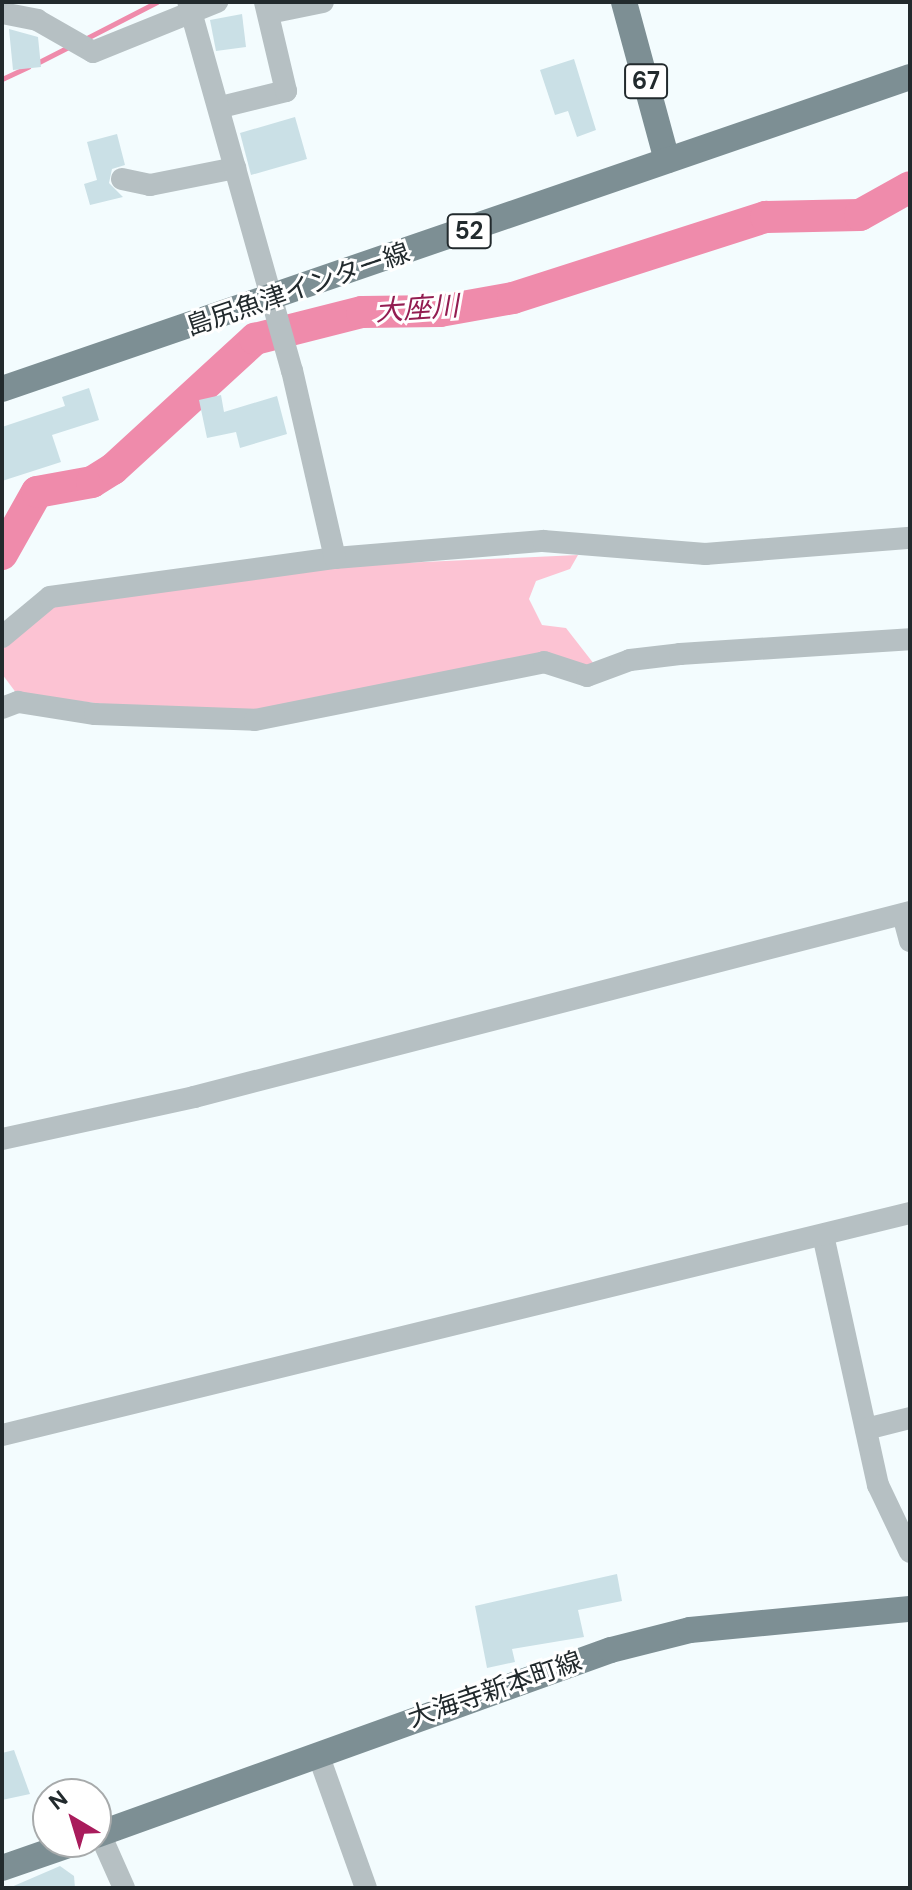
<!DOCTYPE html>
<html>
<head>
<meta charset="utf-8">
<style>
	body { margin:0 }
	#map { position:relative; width:912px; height:1890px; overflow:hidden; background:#f3fcfe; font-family:"DM Sans","Noto Sans JP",sans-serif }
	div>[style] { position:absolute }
	.green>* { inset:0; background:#fcc3d3 }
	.stream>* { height:5px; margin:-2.5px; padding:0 2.5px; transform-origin:2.5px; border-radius:2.5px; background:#ef8bab }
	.river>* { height:32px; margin:-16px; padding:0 16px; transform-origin:16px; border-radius:16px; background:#ef8bab }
	.building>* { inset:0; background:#cae0e6 }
	.minor>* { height:22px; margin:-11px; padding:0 11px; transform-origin:11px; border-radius:11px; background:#b6c0c3 }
	.major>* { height:26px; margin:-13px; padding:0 13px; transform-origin:13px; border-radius:13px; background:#7d8f94 }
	span { translate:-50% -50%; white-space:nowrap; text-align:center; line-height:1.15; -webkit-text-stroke:6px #fff; paint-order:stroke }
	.shield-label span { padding:2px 6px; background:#fff; border:2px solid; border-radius:6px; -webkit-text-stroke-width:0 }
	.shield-label { font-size:24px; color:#222a2d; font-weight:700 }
	.street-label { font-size:26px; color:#222a2d }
	.water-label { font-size:28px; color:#931d51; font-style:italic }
	.frame { position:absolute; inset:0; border:4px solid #222a2d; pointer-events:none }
	.north { position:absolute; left:32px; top:1778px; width:80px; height:80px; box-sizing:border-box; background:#fff; border:2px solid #a7aaab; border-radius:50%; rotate:322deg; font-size:22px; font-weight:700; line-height:32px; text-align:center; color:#222a2d }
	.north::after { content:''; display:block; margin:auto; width:28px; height:36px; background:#a91c5c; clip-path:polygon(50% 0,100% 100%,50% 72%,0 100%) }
</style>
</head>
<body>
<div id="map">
	<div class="green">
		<i style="clip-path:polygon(578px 555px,570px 569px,536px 581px,529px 599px,542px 625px,566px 628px,594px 664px,266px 711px,129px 707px,17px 694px,2px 674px,2px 646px,55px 601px,338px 566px)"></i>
	</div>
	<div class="stream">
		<i style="left:83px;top:40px;width:83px;rotate:-27.2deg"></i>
		<i style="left:37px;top:63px;width:38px;rotate:-27deg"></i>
		<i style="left:2px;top:79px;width:29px;rotate:-25deg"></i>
	</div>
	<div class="river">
		<i style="left:2px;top:554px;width:71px;rotate:-60.6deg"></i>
		<i style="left:37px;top:492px;width:56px;rotate:-10.3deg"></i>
		<i style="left:92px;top:482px;width:25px;rotate:-32deg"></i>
		<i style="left:113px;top:469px;width:193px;rotate:-42.5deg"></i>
		<i style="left:255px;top:339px;width:110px;rotate:-14.2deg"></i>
		<i style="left:362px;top:312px;width:78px;rotate:-0.7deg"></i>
		<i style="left:440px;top:311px;width:74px;rotate:-10.1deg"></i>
		<i style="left:513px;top:298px;width:266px;rotate:-17.8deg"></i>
		<i style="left:766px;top:217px;width:94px;rotate:-1.2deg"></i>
		<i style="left:860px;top:215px;width:57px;rotate:-29.2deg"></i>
	</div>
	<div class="building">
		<i style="clip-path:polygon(242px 14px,246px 47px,216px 51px,210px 20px)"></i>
		<i style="clip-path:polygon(9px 29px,38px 37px,41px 67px,13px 70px)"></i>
		<i style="clip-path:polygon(574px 59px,596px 130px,577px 137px,568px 111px,555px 115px,540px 70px)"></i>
		<i style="clip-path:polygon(295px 117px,307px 159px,251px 175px,240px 133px)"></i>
		<i style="clip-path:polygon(117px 134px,125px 165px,112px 169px,109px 183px,123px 197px,90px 205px,84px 184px,97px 180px,87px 142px)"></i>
		<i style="clip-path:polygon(89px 388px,99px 420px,52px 435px,61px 462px,2px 481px,2px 427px,65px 406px,62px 397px)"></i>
		<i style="clip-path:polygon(221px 395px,224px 412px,277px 396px,287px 434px,240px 448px,236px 432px,207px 438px,199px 400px)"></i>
		<i style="clip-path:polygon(617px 1574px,622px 1601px,578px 1610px,584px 1637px,512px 1649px,515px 1662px,487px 1668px,475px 1606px)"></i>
		<i style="clip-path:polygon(14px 1750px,30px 1794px,2px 1800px,2px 1753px)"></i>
		<i style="clip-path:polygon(60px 1866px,74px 1876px,75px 1888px,9px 1888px)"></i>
	</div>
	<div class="minor">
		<i style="left:2px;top:13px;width:36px;rotate:11deg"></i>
		<i style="left:37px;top:20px;width:64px;rotate:29.7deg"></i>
		<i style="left:93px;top:52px;width:134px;rotate:-22deg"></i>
		<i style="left:269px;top:13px;width:55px;rotate:-11.5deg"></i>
		<i style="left:221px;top:107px;width:67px;rotate:-13.8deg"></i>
		<i style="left:286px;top:91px;width:91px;rotate:-103.3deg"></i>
		<i style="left:122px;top:179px;width:29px;rotate:12deg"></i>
		<i style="left:150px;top:185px;width:87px;rotate:-11.3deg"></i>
		<i style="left:335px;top:558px;width:209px;rotate:-4.7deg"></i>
		<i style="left:543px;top:541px;width:163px;rotate:4.6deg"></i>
		<i style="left:705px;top:554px;width:206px;rotate:-4.5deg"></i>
		<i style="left:2px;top:637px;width:62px;rotate:-39.8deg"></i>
		<i style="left:50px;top:597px;width:288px;rotate:-7.8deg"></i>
		<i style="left:335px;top:558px;width:192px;rotate:-102.9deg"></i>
		<i style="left:292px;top:371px;width:383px;rotate:-105.7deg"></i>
		<i style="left:2px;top:708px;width:17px;rotate:-21deg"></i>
		<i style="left:18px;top:702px;width:78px;rotate:8.9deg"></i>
		<i style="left:95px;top:714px;width:160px;rotate:2.1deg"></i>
		<i style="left:255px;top:720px;width:295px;rotate:-11.3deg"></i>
		<i style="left:544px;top:662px;width:45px;rotate:18deg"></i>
		<i style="left:587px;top:676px;width:46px;rotate:-20.4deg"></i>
		<i style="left:630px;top:660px;width:50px;rotate:-6.8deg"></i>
		<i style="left:680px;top:654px;width:230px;rotate:-3.7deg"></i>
		<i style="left:903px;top:915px;width:27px;rotate:75deg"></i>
		<i style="left:2px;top:1139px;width:197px;rotate:-12.3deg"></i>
		<i style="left:194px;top:1097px;width:740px;rotate:-14.49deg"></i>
		<i style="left:823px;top:1235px;width:256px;rotate:77.6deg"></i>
		<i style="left:878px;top:1485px;width:74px;rotate:64.5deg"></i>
		<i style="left:866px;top:1429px;width:45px;rotate:-14deg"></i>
		<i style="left:2px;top:1435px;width:935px;rotate:-13.74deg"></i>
		<i style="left:318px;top:1754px;width:142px;rotate:70.3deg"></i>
		<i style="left:100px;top:1834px;width:59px;rotate:66deg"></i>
	</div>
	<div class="major">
		<i style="left:624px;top:2px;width:164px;rotate:74.8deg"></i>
		<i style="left:2px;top:389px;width:960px;rotate:-18.96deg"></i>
		<i style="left:96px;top:1835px;width:547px;rotate:-19.76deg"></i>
		<i style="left:611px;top:1650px;width:81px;rotate:-14.2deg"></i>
		<i style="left:690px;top:1630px;width:221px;rotate:-5.5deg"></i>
		<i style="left:2px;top:1868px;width:79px;rotate:-19.1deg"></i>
	</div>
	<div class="shield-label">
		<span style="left:646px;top:81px">67</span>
		<span style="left:469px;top:231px">52</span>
	</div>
	<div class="street-label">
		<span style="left:298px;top:290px;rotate:-19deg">島尻魚津インター線</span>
		<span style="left:495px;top:1690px;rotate:-19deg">大海寺新本町線</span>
	</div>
	<div class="water-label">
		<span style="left:417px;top:309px;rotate:-4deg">大座川</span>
	</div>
	<div class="frame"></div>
	<div class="north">N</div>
</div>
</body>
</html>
